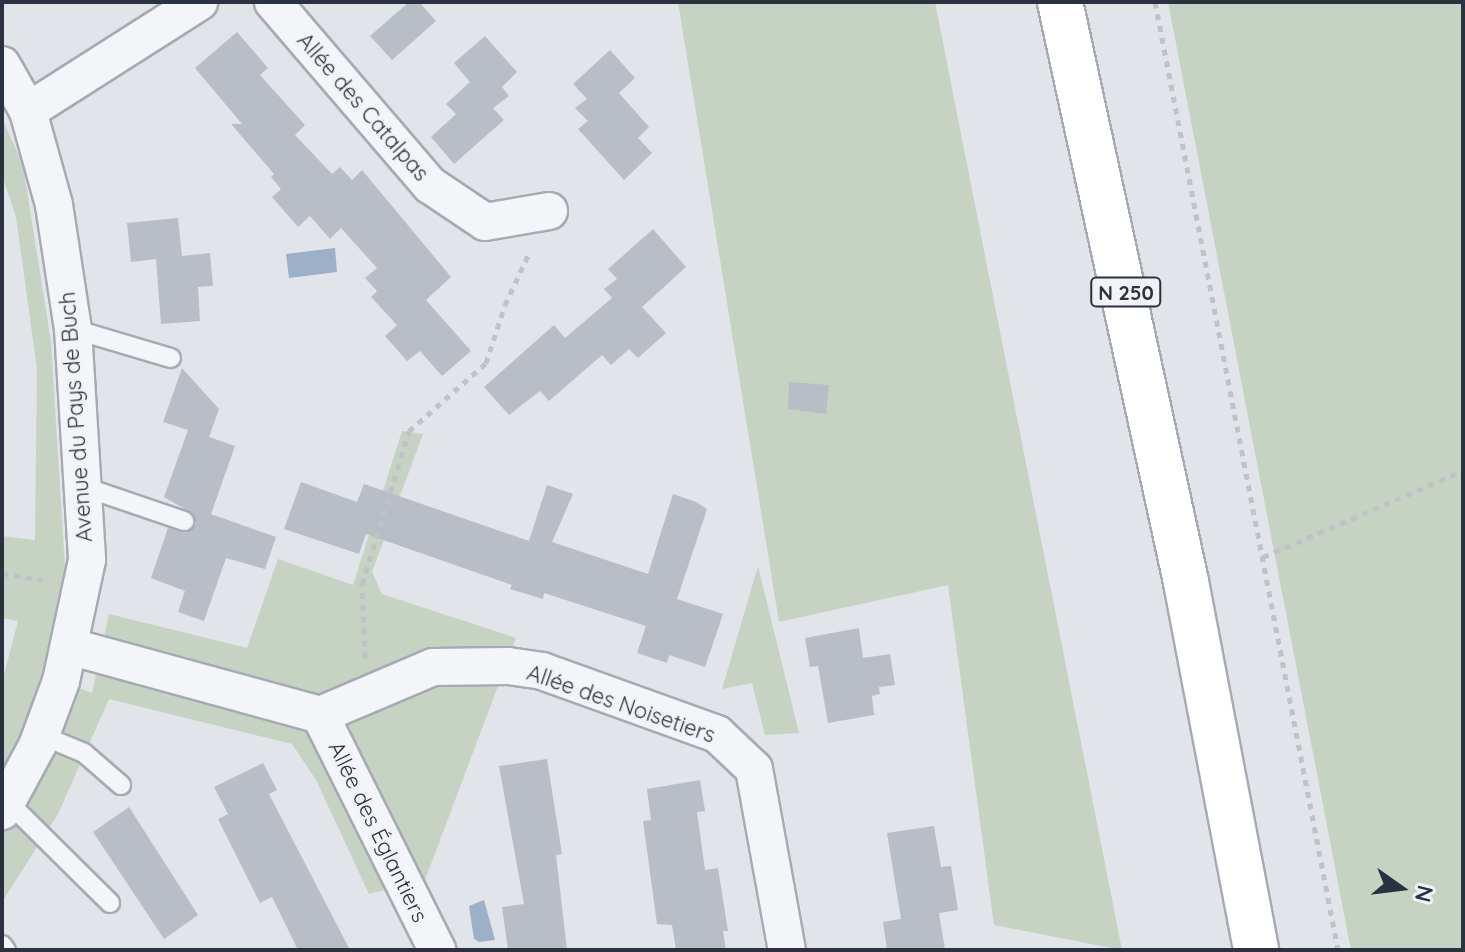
<!DOCTYPE html>
<html>
<head>
<meta charset="utf-8">
<style>
	body { margin:0 }
	#map { position:relative; width:1465px; height:952px; overflow:hidden; background:#e1e4e9; font-family:Quicksand,sans-serif }
	div>[style] { position:absolute }
	.green>* { inset:0; background:#c6d3c3 }
	.water>* { inset:0; background:#9eafc8 }
	.building>* { inset:0; background:#b9bdc6 }
	.path>* { height:5px; margin-top:-2.5px; transform-origin:0; background:repeating-linear-gradient(90deg,#bfc2c8 0 6px,transparent 0 12px) }
	.roads { filter:drop-shadow(2px 0 #a6abb3) drop-shadow(-2px 0 #a6abb3) drop-shadow(0 2px #a6abb3) drop-shadow(0 -2px #a6abb3) }
	.lane>* { height:18px; margin:-9px; padding:0 9px; transform-origin:9px; border-radius:9px; background:#f4f5f8 }
	.street>* { height:36px; margin:-18px; padding:0 18px; transform-origin:18px; border-radius:18px; background:#f4f5f8 }
	.primary>* { height:44px; margin:-22px; padding:0 22px; transform-origin:22px; border-radius:22px; background:#fff }
	span { translate:-50% -50%; white-space:nowrap; text-align:center; line-height:1.15; -webkit-text-stroke:6px #f1f3f7; paint-order:stroke }
	.shield-label span { padding:2px 6px; background:#f1f3f7; border:2px solid; border-radius:6px; -webkit-text-stroke-width:0 }
	.shield-label { font-size:20px; color:#2a3141; font-weight:700 }
	.street-label { font-size:22px; color:#2a3141 }
	.frame { position:absolute; inset:0; border:4px solid #2a3141; pointer-events:none }
	.north { position:absolute; left:1361px; top:848px; width:80px; height:80px; -webkit-text-stroke:6px #f1f3f7; paint-order:stroke; rotate:104deg; font-size:22px; font-weight:700; line-height:32px; text-align:center; color:#2a3141 }
	.north::after { content:''; display:block; margin:auto; width:28px; height:36px; background:#2a3141; clip-path:polygon(50% 0,100% 100%,50% 72%,0 100%) }
</style>
</head>
<body>
<div id="map">
	<div class="green">
		<i style="clip-path:polygon(678px 2px,935px 2px,1122px 950px,994px 925px,948px 585px,779px 622px)"></i>
		<i style="clip-path:polygon(1168px 2px,1463px 2px,1463px 950px,1351px 950px)"></i>
		<i style="clip-path:polygon(2px 118px,23px 165px,51px 342px,66px 584px,61px 681px,92px 693px,109px 614px,247px 648px,278px 559px,353px 585px,402px 431px,423px 434px,372px 572px,382px 594px,516px 638px,425px 880px,369px 894px,316px 780px,292px 744px,109px 699px,58px 814px,2px 902px,2px 682px,18px 621px,2px 618px,2px 536px,35px 540px,37px 369px,16px 217px,2px 175px)"></i>
		<i style="clip-path:polygon(758px 566px,799px 733px,765px 735px,752px 683px,722px 689px)"></i>
	</div>
	<div class="water">
		<i style="clip-path:polygon(335px 248px,337px 272px,289px 278px,286px 254px)"></i>
		<i style="clip-path:polygon(484px 900px,495px 940px,479px 942px,474px 939px,469px 906px)"></i>
	</div>
	<div class="building">
		<i style="clip-path:polygon(409px 2px,419px 2px,436px 21px,392px 60px,370px 36px)"></i>
		<i style="clip-path:polygon(237px 32px,268px 68px,260px 75px,305px 125px,295px 135px,332px 174px,340px 167px,352px 180px,362px 170px,451px 277px,426px 300px,471px 351px,442px 376px,420px 351px,407px 361px,385px 336px,397px 325px,371px 297px,377px 291px,365px 278px,377px 268px,341px 228px,330px 239px,310px 216px,298px 227px,272px 197px,281px 189px,271px 177px,274px 174px,231px 124px,242px 124px,195px 68px)"></i>
		<i style="clip-path:polygon(485px 36px,517px 72px,502px 87px,509px 96px,493px 108px,504px 120px,454px 164px,431px 137px,456px 114px,446px 104px,470px 82px,454px 63px)"></i>
		<i style="clip-path:polygon(610px 50px,635px 78px,619px 93px,649px 127px,638px 138px,652px 153px,624px 180px,578px 129px,588px 121px,575px 108px,587px 99px,573px 84px)"></i>
		<i style="clip-path:polygon(178px 218px,182px 256px,210px 253px,213px 286px,198px 287px,200px 321px,161px 324px,156px 259px,131px 262px,127px 223px)"></i>
		<i style="clip-path:polygon(653px 229px,686px 267px,642px 307px,666px 333px,638px 358px,629px 349px,611px 365px,602px 355px,549px 401px,540px 391px,509px 415px,484px 387px,554px 325px,565px 338px,612px 298px,604px 289px,617px 279px,608px 269px)"></i>
		<i style="clip-path:polygon(182px 368px,219px 409px,209px 437px,235px 446px,211px 514px,276px 537px,265px 569px,226px 558px,204px 621px,178px 612px,185px 591px,151px 578px,168px 528px,186px 533px,196px 524px,192px 513px,164px 497px,188px 430px,163px 422px)"></i>
		<i style="clip-path:polygon(789px 382px,829px 385px,826px 414px,788px 409px)"></i>
		<i style="clip-path:polygon(301px 482px,357px 502px,364px 484px,529px 541px,547px 485px,573px 494px,552px 542px,648px 574px,673px 494px,696px 502px,707px 509px,677px 599px,723px 614px,705px 667px,669px 655px,667px 663px,637px 653px,646px 626px,544px 593px,543px 599px,510px 589px,512px 585px,366px 534px,359px 554px,284px 529px)"></i>
		<i style="clip-path:polygon(859px 628px,863px 658px,890px 654px,895px 685px,879px 687px,880px 694px,872px 696px,874px 715px,828px 723px,818px 666px,810px 667px,805px 638px)"></i>
		<i style="clip-path:polygon(547px 759px,562px 854px,556px 855px,567px 950px,508px 950px,502px 907px,524px 904px,499px 766px)"></i>
		<i style="clip-path:polygon(263px 763px,277px 790px,269px 794px,350px 950px,298px 950px,272px 897px,260px 903px,218px 819px,228px 814px,214px 787px)"></i>
		<i style="clip-path:polygon(700px 780px,705px 811px,697px 812px,705px 870px,718px 868px,728px 931px,723px 931px,726px 950px,676px 950px,672px 925px,657px 924px,643px 821px,651px 820px,647px 789px)"></i>
		<i style="clip-path:polygon(129px 807px,198px 915px,164px 939px,93px 832px)"></i>
		<i style="clip-path:polygon(934px 826px,941px 867px,951px 866px,958px 910px,939px 913px,945px 950px,887px 950px,883px 922px,901px 919px,887px 833px)"></i>
	</div>
	<div class="path">
		<i style="left:1155px;top:2px;width:966px;rotate:79.07deg"></i>
		<i style="left:1263px;top:557px;width:218px;rotate:-23.3deg"></i>
		<i style="left:2px;top:573px;width:47px;rotate:9.9deg"></i>
		<i style="left:365px;top:658px;width:74px;rotate:-92.3deg"></i>
		<i style="left:362px;top:584px;width:160px;rotate:-72.9deg"></i>
		<i style="left:409px;top:431px;width:103px;rotate:-41.4deg"></i>
		<i style="left:486px;top:363px;width:61px;rotate:-71.9deg"></i>
		<i style="left:505px;top:305px;width:60px;rotate:-65.2deg"></i>
	</div>
	<div class="roads">
		<div class="lane">
			<i style="left:73px;top:329px;width:102px;rotate:16.5deg"></i>
			<i style="left:84px;top:487px;width:106px;rotate:18.8deg"></i>
			<i style="left:41px;top:735px;width:47px;rotate:22.7deg"></i>
			<i style="left:84px;top:753px;width:49px;rotate:40.9deg"></i>
			<i style="left:7px;top:801px;width:145px;rotate:44.7deg"></i>
			<i style="left:2px;top:945px;width:6px;rotate:51deg"></i>
		</div>
		<div class="street">
			<i style="left:273px;top:2px;width:241px;rotate:49.4deg"></i>
			<i style="left:430px;top:185px;width:66px;rotate:33.9deg"></i>
			<i style="left:485px;top:222px;width:65px;rotate:-9.8deg"></i>
			<i style="left:2px;top:65px;width:53px;rotate:60.5deg"></i>
			<i style="left:28px;top:111px;width:98px;rotate:74.5deg"></i>
			<i style="left:54px;top:205px;width:125px;rotate:81.3deg"></i>
			<i style="left:73px;top:329px;width:231px;rotate:86.5deg"></i>
			<i style="left:87px;top:560px;width:124px;rotate:102.1deg"></i>
			<i style="left:61px;top:681px;width:69px;rotate:110.3deg"></i>
			<i style="left:37px;top:746px;width:74px;rotate:118.3deg"></i>
			<i style="left:28px;top:111px;width:203px;rotate:-32.5deg"></i>
			<i style="left:72px;top:647px;width:257px;rotate:15.3deg"></i>
			<i style="left:320px;top:715px;width:123px;rotate:-23deg"></i>
			<i style="left:433px;top:667px;width:75px;rotate:-0.8deg"></i>
			<i style="left:508px;top:666px;width:34px;rotate:8deg"></i>
			<i style="left:542px;top:671px;width:186px;rotate:19.8deg"></i>
			<i style="left:717px;top:734px;width:51px;rotate:43.4deg"></i>
			<i style="left:754px;top:769px;width:184px;rotate:79.7deg"></i>
			<i style="left:320px;top:715px;width:263px;rotate:63.5deg"></i>
		</div>
		<div class="primary">
			<i style="left:1060px;top:2px;width:594px;rotate:77.74deg"></i>
			<i style="left:1186px;top:582px;width:375px;rotate:79.2deg"></i>
		</div>
	</div>
	<div class="shield-label">
		<span style="left:1126px;top:292px">N 250</span>
	</div>
	<div class="street-label">
		<span style="left:363px;top:107px;rotate:49deg">Allée des Catalpas</span>
		<span style="left:76px;top:417px;rotate:-94deg">Avenue du Pays de Buch</span>
		<span style="left:621px;top:704px;rotate:19deg">Allée des Noisetiers</span>
		<span style="left:378px;top:832px;rotate:64deg">Allée des Églantiers</span>
	</div>
	<div class="frame"></div>
	<div class="north">N</div>
</div>
</body>
</html>
